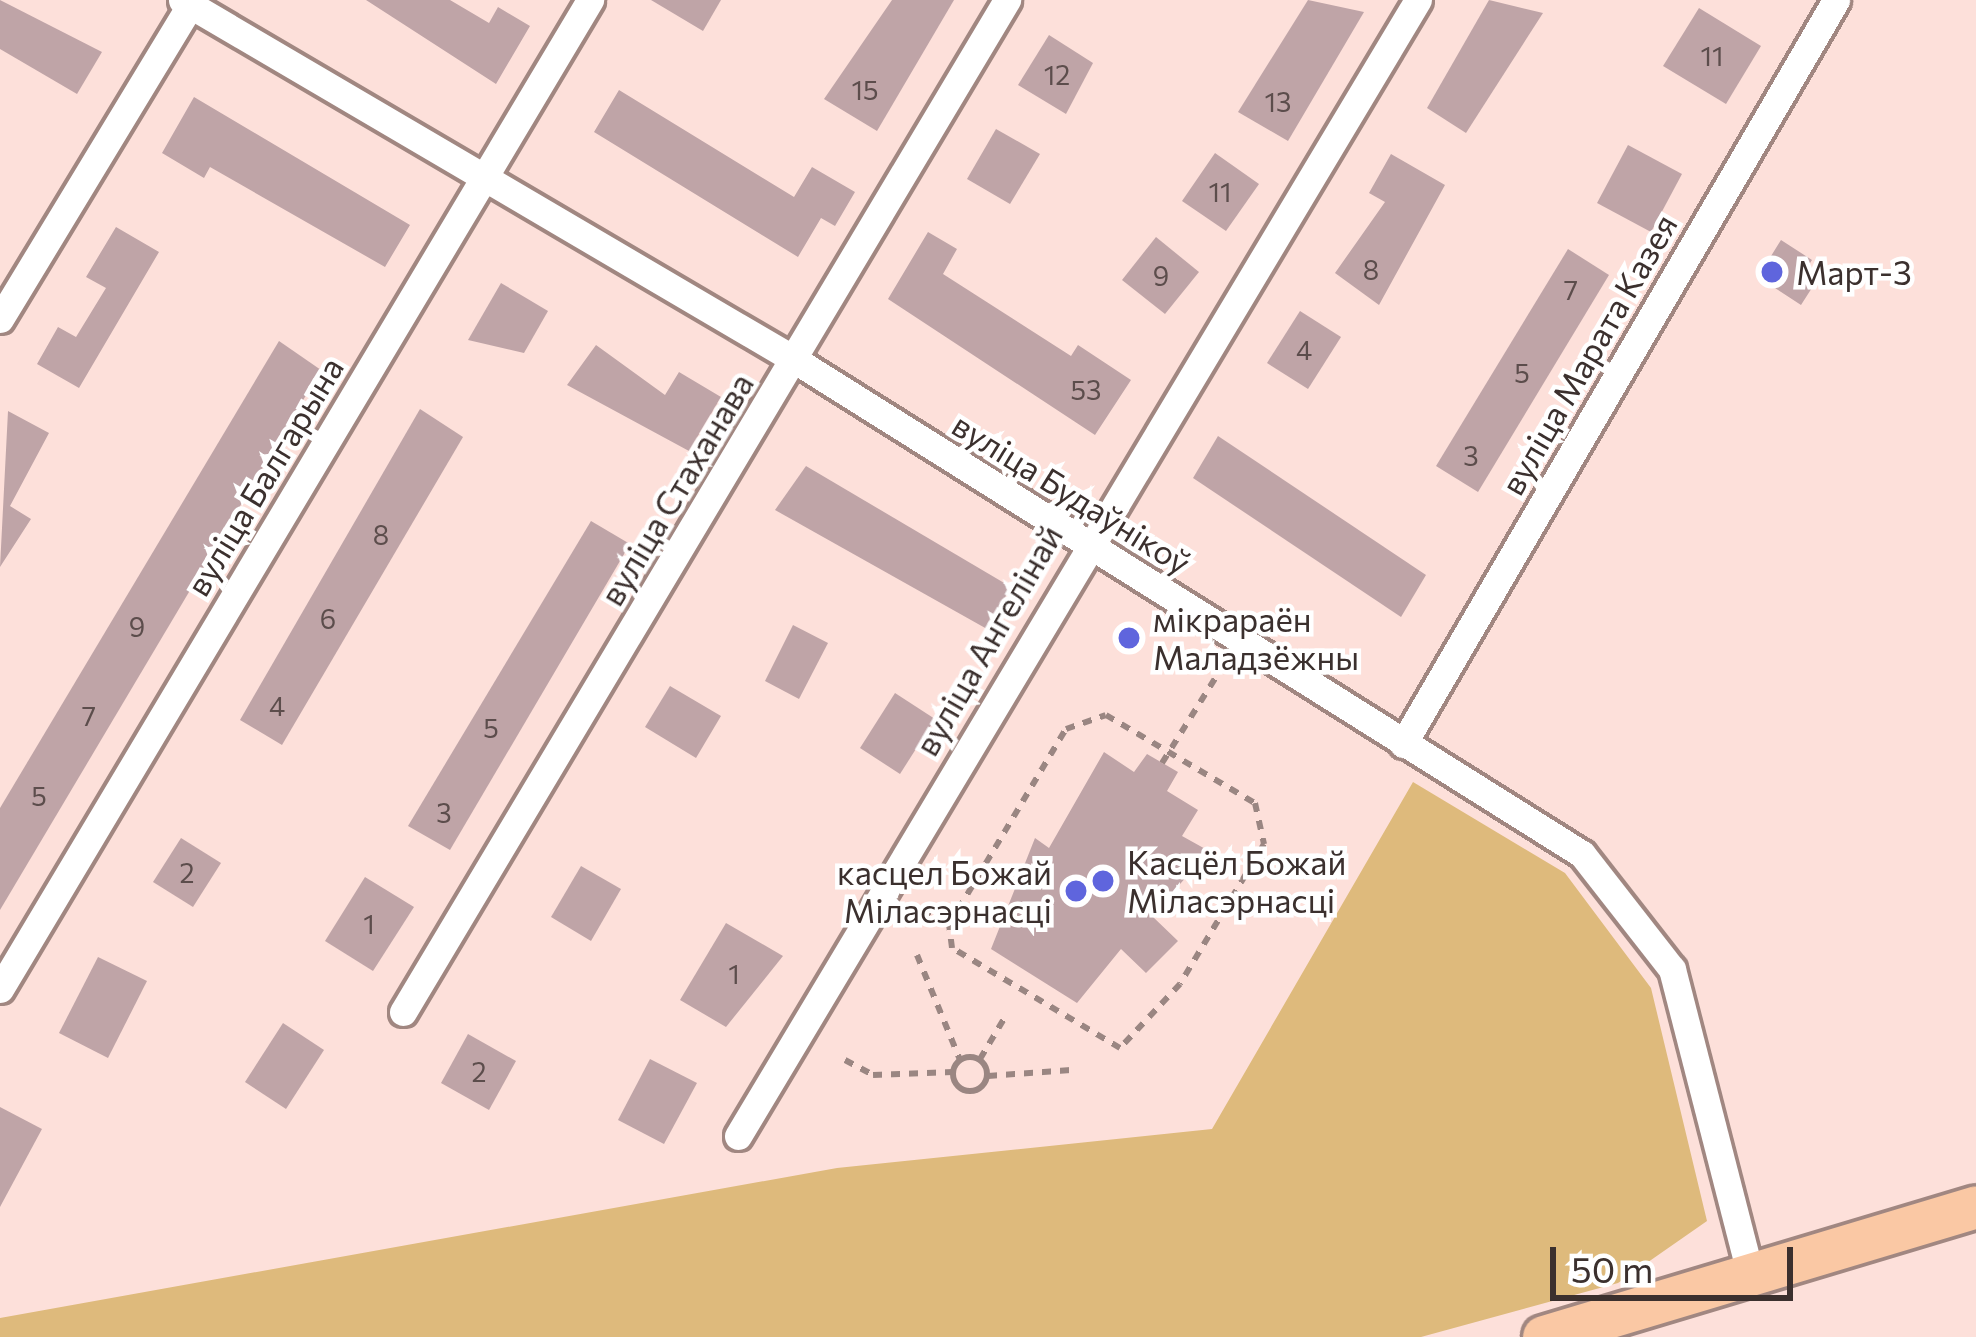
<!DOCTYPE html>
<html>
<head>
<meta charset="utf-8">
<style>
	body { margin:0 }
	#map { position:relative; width:1976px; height:1337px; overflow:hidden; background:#fde0da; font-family:Commissioner,sans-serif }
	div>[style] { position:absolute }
	.green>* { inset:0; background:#deba7c }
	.building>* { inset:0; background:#bfa4a7 }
	.path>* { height:6px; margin-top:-3px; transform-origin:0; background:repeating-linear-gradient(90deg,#9a8682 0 9px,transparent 0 18px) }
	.path>.ring { margin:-3px; padding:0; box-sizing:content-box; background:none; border:6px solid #9a8682; border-radius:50% }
	.roads { filter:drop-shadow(3px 0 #a18781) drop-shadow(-3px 0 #a18781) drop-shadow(0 3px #a18781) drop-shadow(0 -3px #a18781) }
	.minor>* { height:27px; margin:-13.5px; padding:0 13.5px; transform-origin:13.5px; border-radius:13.5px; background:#fff }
	.trunk>* { height:42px; margin:-21px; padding:0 21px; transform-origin:21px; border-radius:21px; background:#fac8a4 }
	.dots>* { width:33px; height:33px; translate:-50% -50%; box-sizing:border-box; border:6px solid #fff; border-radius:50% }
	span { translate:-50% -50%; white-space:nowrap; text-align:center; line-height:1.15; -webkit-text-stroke:9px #fff; paint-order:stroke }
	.number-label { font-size:27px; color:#5c4d4c }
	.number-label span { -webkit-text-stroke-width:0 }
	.poi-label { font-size:33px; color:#3b302e }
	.left { translate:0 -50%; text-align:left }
	.right { translate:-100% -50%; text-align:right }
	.street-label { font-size:33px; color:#3b302e }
	.scale { position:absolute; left:1550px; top:1247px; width:243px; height:54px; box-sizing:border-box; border:6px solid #3b302e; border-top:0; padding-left:15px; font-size:36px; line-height:42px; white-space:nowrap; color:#3b302e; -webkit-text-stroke:9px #fff; paint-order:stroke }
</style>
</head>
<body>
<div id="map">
	<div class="green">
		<i style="clip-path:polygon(1413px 782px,1565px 873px,1651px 988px,1707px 1221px,1618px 1283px,1421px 1337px,0 1337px,0 1318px,837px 1168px,1212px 1129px)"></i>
	</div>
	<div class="building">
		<i style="clip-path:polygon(0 0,102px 52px,77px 94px,0 49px)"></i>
		<i style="clip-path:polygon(366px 0,450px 0,489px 23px,498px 7px,530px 26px,496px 84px)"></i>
		<i style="clip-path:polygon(651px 0,721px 0,703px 31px)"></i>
		<i style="clip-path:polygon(892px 0,954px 0,877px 131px,824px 99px)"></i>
		<i style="clip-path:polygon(1308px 0,1364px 12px,1288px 141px,1238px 112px)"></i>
		<i style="clip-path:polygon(1489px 0,1543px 13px,1466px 133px,1427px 108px)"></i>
		<i style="clip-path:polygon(1699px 8px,1761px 46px,1726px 104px,1663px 66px)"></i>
		<i style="clip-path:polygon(1049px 35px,1093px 63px,1066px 114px,1018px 85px)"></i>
		<i style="clip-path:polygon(619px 90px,794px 197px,812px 167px,855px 192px,835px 226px,821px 218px,798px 257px,594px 132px)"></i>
		<i style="clip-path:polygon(194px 97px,410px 225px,385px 267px,210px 167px,204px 178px,162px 153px)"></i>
		<i style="clip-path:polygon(996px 129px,1040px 154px,1010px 204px,967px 179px)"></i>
		<i style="clip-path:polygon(1628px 145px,1682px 174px,1651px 232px,1597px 203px)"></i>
		<i style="clip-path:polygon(1215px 153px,1259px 184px,1226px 231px,1182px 201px)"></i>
		<i style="clip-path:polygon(1391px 154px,1445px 185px,1379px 305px,1335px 273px,1385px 202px,1369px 193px)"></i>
		<i style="clip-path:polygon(116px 227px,159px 252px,79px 388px,37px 364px,58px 327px,76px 337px,106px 288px,86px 277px)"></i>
		<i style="clip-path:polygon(928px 232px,957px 249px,943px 274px,1071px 356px,1078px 345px,1131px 380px,1095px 435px,888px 299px)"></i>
		<i style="clip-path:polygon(1156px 237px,1199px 272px,1165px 314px,1122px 280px)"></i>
		<i style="clip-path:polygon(1781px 240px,1812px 260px,1804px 272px,1817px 280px,1801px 305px,1758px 277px)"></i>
		<i style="clip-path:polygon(1568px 249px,1609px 275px,1478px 492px,1436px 466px)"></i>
		<i style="clip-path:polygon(501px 283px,548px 311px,524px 353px,468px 340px)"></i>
		<i style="clip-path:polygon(1300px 311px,1341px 337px,1308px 389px,1267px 363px)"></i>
		<i style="clip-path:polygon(279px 341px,321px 370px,0 910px,0 808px)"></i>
		<i style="clip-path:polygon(596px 345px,665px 395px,679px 372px,721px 397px,689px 451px,567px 385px)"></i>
		<i style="clip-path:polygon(420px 409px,463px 437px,282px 745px,240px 720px)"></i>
		<i style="clip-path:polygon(8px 411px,49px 433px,10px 506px,31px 519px,0 567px)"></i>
		<i style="clip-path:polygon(1218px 436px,1426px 575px,1401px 617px,1193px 478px)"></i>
		<i style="clip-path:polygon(806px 466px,1011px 587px,987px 629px,775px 510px)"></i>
		<i style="clip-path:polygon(591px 521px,630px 544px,450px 850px,408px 826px)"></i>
		<i style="clip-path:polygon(793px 625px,828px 643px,799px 699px,765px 681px)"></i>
		<i style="clip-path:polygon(670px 686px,721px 716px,696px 758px,645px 727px)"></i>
		<i style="clip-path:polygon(895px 693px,935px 719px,900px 774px,860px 748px)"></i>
		<i style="clip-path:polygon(1104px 752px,1134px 772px,1147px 754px,1178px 772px,1167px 791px,1198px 810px,1182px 836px,1209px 851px,1152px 916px,1178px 941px,1146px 973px,1121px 949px,1077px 1003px,991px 949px,1035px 838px,1049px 848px)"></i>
		<i style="clip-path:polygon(181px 838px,221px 863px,193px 907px,153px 882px)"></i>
		<i style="clip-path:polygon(581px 866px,621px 889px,591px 941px,551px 917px)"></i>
		<i style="clip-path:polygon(365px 877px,414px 907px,373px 971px,325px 941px)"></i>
		<i style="clip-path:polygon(726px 923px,783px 956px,726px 1027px,680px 1000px)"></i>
		<i style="clip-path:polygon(98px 957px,147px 981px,108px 1058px,59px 1033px)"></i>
		<i style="clip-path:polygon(283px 1023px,324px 1050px,286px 1109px,245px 1082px)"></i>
		<i style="clip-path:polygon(468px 1034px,516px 1061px,489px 1110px,441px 1083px)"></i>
		<i style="clip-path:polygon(650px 1059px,697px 1083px,664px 1144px,618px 1120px)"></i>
		<i style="clip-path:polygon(0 1107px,42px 1129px,0 1207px)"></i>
	</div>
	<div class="path">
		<i style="left:1106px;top:715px;width:173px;rotate:30.6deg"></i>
		<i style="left:1255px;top:803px;width:42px;rotate:77.6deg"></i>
		<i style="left:1264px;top:844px;width:163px;rotate:121deg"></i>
		<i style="left:1180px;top:984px;width:88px;rotate:133.2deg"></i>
		<i style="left:1120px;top:1048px;width:196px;rotate:-149.2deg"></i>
		<i style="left:952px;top:948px;width:23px;rotate:-97deg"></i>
		<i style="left:949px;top:925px;width:228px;rotate:-59.2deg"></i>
		<i style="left:1066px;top:729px;width:42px;rotate:-19.3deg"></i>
		<i style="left:1162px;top:763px;width:117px;rotate:-57.9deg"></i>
		<i style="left:922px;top:912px;width:30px;rotate:26deg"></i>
		<i style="left:949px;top:925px;width:54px;rotate:-12.8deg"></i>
		<i style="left:917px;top:955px;width:113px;rotate:67.7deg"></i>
		<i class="ring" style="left:953px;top:1057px;width:28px;height:28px"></i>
		<i style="left:980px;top:1059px;width:49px;rotate:-59.2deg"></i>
		<i style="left:845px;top:1060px;width:32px;rotate:28deg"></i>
		<i style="left:873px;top:1075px;width:80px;rotate:-2.1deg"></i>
		<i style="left:988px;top:1076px;width:83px;rotate:-4.1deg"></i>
	</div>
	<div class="roads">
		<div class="minor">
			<i style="left:182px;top:0;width:711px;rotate:30.42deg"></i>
			<i style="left:795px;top:360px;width:929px;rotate:32.12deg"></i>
			<i style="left:1582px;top:854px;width:146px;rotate:52deg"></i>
			<i style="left:1672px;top:969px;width:318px;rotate:75.6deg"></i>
			<i style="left:0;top:319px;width:373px;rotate:-58.8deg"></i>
			<i style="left:1403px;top:744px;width:861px;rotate:-59.8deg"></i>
			<i style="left:0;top:989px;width:1152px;rotate:-59.18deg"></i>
			<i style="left:403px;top:1012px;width:1179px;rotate:-59.17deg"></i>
			<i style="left:738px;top:1136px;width:1324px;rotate:-59.1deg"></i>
		</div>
		<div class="trunk">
			<i style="left:1544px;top:1337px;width:451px;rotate:-16.7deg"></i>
		</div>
	</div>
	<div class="dots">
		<i style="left:1772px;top:272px;background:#5f65dd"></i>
		<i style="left:1129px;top:638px;background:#5f65dd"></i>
		<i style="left:1103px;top:881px;background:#5f65dd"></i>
		<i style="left:1076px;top:891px;background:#5f65dd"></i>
	</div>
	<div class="number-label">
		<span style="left:1712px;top:56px">11</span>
		<span style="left:1057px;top:75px">12</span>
		<span style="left:865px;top:90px">15</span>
		<span style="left:1278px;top:102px">13</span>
		<span style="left:1220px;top:192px">11</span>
		<span style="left:1371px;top:270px">8</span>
		<span style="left:1161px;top:276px">9</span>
		<span style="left:1571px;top:290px">7</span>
		<span style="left:1304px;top:350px">4</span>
		<span style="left:1522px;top:373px">5</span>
		<span style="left:1086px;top:390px">53</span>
		<span style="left:1471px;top:456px">3</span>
		<span style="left:381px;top:535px">8</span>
		<span style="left:328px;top:619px">6</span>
		<span style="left:137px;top:627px">9</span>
		<span style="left:277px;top:706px">4</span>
		<span style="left:89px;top:716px">7</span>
		<span style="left:491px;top:728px">5</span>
		<span style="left:39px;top:796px">5</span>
		<span style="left:444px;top:813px">3</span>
		<span style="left:187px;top:873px">2</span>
		<span style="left:369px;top:924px">1</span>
		<span style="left:734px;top:974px">1</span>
		<span style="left:479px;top:1072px">2</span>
	</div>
	<div class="poi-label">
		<span class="left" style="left:1796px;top:272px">Март-3</span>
		<span class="left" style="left:1153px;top:638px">мікрараён<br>Маладзёжны</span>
		<span class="left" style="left:1127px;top:881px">Касцёл Божай<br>Міласэрнасці</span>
		<span class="right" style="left:1052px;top:891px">касцел Божай<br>Міласэрнасці</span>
	</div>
	<div class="street-label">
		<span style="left:1588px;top:354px;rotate:-60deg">вуліца Марата Казея</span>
		<span style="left:264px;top:476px;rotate:-59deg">вуліца Балгарына</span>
		<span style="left:676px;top:489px;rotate:-59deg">вуліца Стаханава</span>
		<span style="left:1072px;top:493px;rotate:32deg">вуліца Будаўнікоў</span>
		<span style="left:988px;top:640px;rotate:-60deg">вуліца Ангелінай</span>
	</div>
	<div class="scale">50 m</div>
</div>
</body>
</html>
